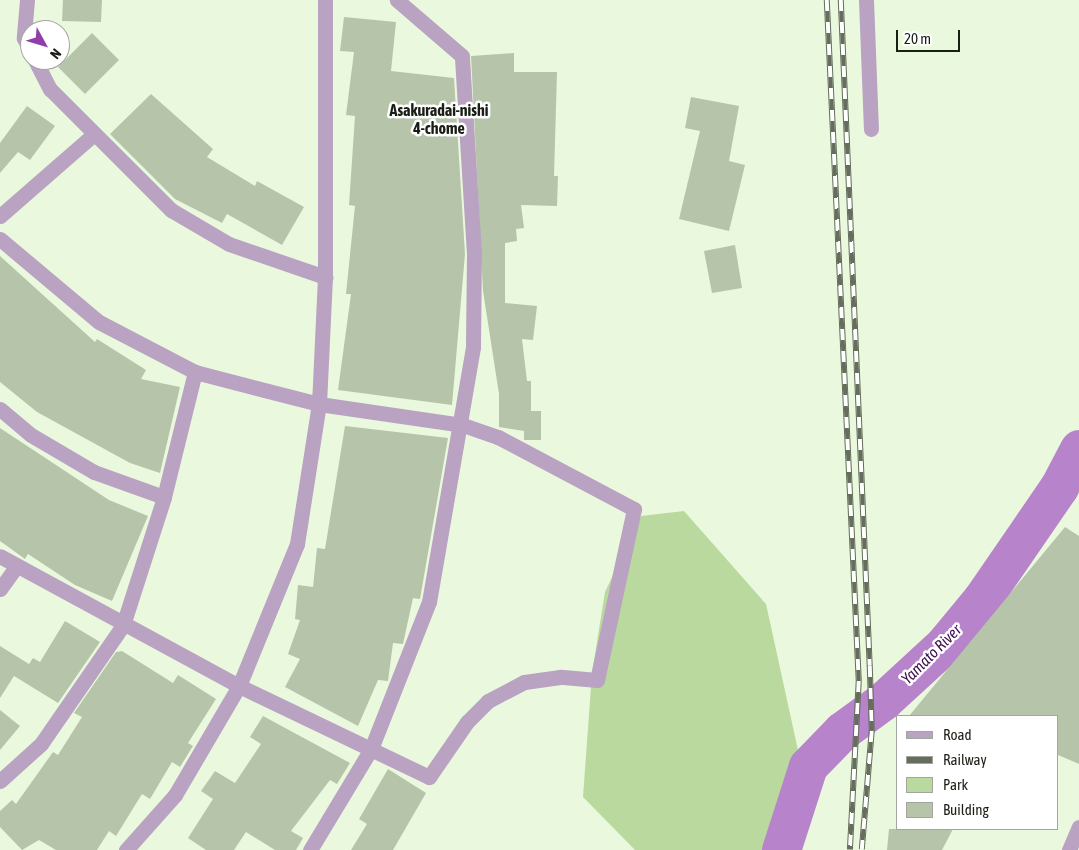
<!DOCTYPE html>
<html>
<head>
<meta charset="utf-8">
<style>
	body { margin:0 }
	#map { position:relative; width:1079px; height:850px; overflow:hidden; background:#eaf9dd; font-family:"Asap Condensed",sans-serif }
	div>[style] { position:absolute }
	.green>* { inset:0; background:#bad99e }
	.river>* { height:39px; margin:-19.5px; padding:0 19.5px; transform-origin:19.5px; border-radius:19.5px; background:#b783ca }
	.building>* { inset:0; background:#b6c5aa }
	.minor>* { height:15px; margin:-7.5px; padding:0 7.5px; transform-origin:7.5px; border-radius:7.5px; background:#b9a2c2 }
	.tertiary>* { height:15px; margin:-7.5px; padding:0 7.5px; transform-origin:7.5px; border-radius:7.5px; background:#b9a2c2 }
	.rail>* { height:5.5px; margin-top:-2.75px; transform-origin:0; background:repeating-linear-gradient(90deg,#fff 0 11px,#656e5d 0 22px); box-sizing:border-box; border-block:1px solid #656e5d }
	span { translate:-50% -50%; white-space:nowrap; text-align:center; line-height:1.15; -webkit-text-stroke:5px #fff; paint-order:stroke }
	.neighbourhood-label { font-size:16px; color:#1a1f15; font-weight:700 }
	.water-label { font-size:16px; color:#400f50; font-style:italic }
	.legend { position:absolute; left:896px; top:715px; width:162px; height:115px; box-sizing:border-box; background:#fff; border:1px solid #a3a5a1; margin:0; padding:6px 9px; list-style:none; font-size:15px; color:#1a1f15 }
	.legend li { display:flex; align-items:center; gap:10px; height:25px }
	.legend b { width:25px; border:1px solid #a3a5a1 }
	.north { position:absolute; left:20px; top:20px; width:50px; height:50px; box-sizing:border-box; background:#fff; border:1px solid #a3a5a1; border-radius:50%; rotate:129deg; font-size:14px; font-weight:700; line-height:20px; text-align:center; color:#1a1f15 }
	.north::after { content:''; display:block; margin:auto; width:18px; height:22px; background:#913eac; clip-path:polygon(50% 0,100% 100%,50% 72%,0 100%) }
	.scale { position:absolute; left:896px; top:30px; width:64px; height:22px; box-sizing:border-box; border:2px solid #1a1f15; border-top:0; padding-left:6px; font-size:15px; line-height:18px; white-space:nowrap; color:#1a1f15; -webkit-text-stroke:4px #fff; paint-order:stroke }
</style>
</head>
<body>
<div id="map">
	<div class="green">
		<i style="clip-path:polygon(684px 511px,766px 604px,808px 796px,788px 850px,635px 850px,583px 797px,592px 673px,605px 592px,641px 516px)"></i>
	</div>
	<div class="river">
		<i style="left:781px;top:850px;width:88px;rotate:-72.2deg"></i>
		<i style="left:808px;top:766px;width:49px;rotate:-45.8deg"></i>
		<i style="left:842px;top:731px;width:51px;rotate:-36.2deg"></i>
		<i style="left:883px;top:701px;width:83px;rotate:-42.6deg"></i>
		<i style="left:944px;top:645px;width:60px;rotate:-50.4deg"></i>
		<i style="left:982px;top:599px;width:136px;rotate:-55.5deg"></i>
		<i style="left:1059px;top:487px;width:43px;rotate:-62.2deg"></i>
	</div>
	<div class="building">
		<i style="clip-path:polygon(63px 0,102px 0,101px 22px,62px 21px)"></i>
		<i style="clip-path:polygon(344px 17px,396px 22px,391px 71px,454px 78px,465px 254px,452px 405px,338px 390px,351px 294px,346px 294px,355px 206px,349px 205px,355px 116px,346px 115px,354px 52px,340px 51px)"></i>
		<i style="clip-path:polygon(92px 33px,119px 60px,85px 94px,58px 67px)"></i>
		<i style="clip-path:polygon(514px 53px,514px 72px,557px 72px,554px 176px,558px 176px,557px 206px,521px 205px,524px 228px,516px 229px,517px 241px,505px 243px,505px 303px,537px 306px,533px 340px,522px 339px,527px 381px,531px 381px,531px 411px,541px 411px,541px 440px,524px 440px,524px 431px,499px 427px,499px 394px,483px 291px,471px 56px)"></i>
		<i style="clip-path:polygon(151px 94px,213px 149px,207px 157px,255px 186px,257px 181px,304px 207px,282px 245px,227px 214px,222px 223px,175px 199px,110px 134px)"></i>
		<i style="clip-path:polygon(691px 97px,739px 106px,729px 161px,745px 165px,729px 231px,679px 219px,700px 131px,685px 128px)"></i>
		<i style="clip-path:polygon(27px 106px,55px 126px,30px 160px,18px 152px,0 173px,0 143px)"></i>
		<i style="clip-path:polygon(735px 245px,742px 288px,712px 293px,704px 251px)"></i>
		<i style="clip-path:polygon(0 256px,95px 342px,97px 339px,146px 370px,141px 379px,180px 387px,160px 473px,130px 463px,37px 412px,0 382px)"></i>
		<i style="clip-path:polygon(345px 426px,448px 438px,420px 599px,413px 598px,403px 644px,393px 643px,388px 681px,378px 680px,358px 726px,285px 687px,300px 659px,288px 654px,300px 620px,295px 619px,298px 585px,313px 587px,317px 548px,325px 549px)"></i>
		<i style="clip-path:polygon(0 428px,109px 500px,148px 516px,112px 601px,75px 585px,28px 554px,25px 559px,0 541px)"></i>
		<i style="clip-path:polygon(1065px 527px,1079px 536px,1079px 764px,1058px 755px,1058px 716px,909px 716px)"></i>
		<i style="clip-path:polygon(65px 621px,100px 642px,58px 703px,14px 676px,0 698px,0 646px,29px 664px,33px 658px,40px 662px)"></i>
		<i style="clip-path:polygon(122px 651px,173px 683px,178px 675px,216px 699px,188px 743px,193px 746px,180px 767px,172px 762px,150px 799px,142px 794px,116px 836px,109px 831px,97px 850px,56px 850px,39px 840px,22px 850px,0 827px,0 811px,12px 800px,16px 804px,53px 752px,58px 755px,82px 717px,74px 713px,116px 652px)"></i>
		<i style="clip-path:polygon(0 710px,20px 726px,0 750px)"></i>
		<i style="clip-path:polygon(263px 716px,350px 763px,337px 784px,330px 780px,291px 831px,303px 838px,296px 850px,275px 850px,246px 832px,234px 850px,206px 850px,188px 838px,213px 799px,201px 791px,215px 771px,235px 783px,261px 744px,250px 737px)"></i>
		<i style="clip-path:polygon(388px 769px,426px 793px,393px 850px,351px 850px,367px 824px,359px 819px)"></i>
		<i style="clip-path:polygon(889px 829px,953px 829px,942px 850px,887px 850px)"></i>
	</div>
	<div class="minor">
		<i style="left:27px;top:0;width:38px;rotate:95deg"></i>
		<i style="left:24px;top:38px;width:13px;rotate:63deg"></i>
		<i style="left:866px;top:0;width:129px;rotate:87.8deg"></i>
		<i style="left:35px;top:60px;width:33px;rotate:63deg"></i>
		<i style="left:50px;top:89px;width:171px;rotate:45deg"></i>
		<i style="left:171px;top:210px;width:67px;rotate:30.4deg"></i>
		<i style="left:229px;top:244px;width:102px;rotate:19deg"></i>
		<i style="left:0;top:216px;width:125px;rotate:-41.1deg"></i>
		<i style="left:0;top:239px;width:129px;rotate:40deg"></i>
		<i style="left:99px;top:322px;width:108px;rotate:27.5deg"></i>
		<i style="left:195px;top:372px;width:128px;rotate:14.5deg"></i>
		<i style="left:319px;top:404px;width:146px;rotate:8.3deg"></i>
		<i style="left:463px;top:425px;width:37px;rotate:19deg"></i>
		<i style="left:498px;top:437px;width:154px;rotate:27.9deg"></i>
		<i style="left:634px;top:509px;width:175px;rotate:102.2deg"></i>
		<i style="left:597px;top:680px;width:37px;rotate:-175deg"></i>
		<i style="left:560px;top:677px;width:36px;rotate:172deg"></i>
		<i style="left:524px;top:682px;width:41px;rotate:152.2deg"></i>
		<i style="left:488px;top:701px;width:30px;rotate:135deg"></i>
		<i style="left:467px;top:722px;width:67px;rotate:124.6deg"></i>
		<i style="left:429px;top:777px;width:211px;rotate:-154.4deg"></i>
		<i style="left:239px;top:686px;width:272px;rotate:-151.5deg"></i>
		<i style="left:0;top:409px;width:40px;rotate:40deg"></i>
		<i style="left:31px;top:435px;width:73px;rotate:30.4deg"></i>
		<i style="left:94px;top:472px;width:74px;rotate:19.7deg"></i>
		<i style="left:0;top:589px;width:26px;rotate:-54deg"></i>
		<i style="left:0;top:781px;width:55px;rotate:-42.1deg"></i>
		<i style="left:41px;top:744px;width:145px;rotate:-55.4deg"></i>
		<i style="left:123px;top:625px;width:134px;rotate:-72.2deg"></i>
		<i style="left:164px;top:497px;width:129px;rotate:-76.1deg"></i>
		<i style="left:310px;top:850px;width:118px;rotate:-58.9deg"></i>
		<i style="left:371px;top:749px;width:158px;rotate:-68.5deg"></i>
		<i style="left:429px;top:602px;width:259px;rotate:-80.2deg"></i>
		<i style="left:473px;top:347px;width:93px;rotate:-89.4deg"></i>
		<i style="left:474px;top:254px;width:198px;rotate:-93.5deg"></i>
		<i style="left:462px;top:56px;width:86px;rotate:-139.3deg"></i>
		<i style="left:1069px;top:850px;width:25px;rotate:-67deg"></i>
	</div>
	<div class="tertiary">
		<i style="left:126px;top:850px;width:74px;rotate:-48.3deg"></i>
		<i style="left:175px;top:795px;width:126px;rotate:-59.6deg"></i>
		<i style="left:239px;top:686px;width:153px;rotate:-67.8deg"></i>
		<i style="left:297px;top:544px;width:142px;rotate:-81.1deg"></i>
		<i style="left:319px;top:404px;width:127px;rotate:-87.3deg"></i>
		<i style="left:325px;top:277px;width:277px;rotate:-90deg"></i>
	</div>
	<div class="rail">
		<i style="left:827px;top:0;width:682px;rotate:87.31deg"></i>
		<i style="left:859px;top:681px;width:169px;rotate:93deg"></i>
		<i style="left:841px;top:0;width:667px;rotate:87.51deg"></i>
		<i style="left:870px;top:666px;width:65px;rotate:88.2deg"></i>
		<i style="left:872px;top:731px;width:119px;rotate:94.8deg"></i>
	</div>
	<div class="neighbourhood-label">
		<span style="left:439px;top:119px">Asakuradai-nishi<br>4-chome</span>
	</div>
	<div class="water-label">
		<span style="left:931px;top:654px;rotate:-45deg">Yamato River</span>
	</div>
	<ul class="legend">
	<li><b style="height:6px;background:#b9a2c2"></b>Road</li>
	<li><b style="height:6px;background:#656e5d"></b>Railway</li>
	<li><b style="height:14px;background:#bad99e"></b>Park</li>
	<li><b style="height:14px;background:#b6c5aa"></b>Building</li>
	</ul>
	<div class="north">N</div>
	<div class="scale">20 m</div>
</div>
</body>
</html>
